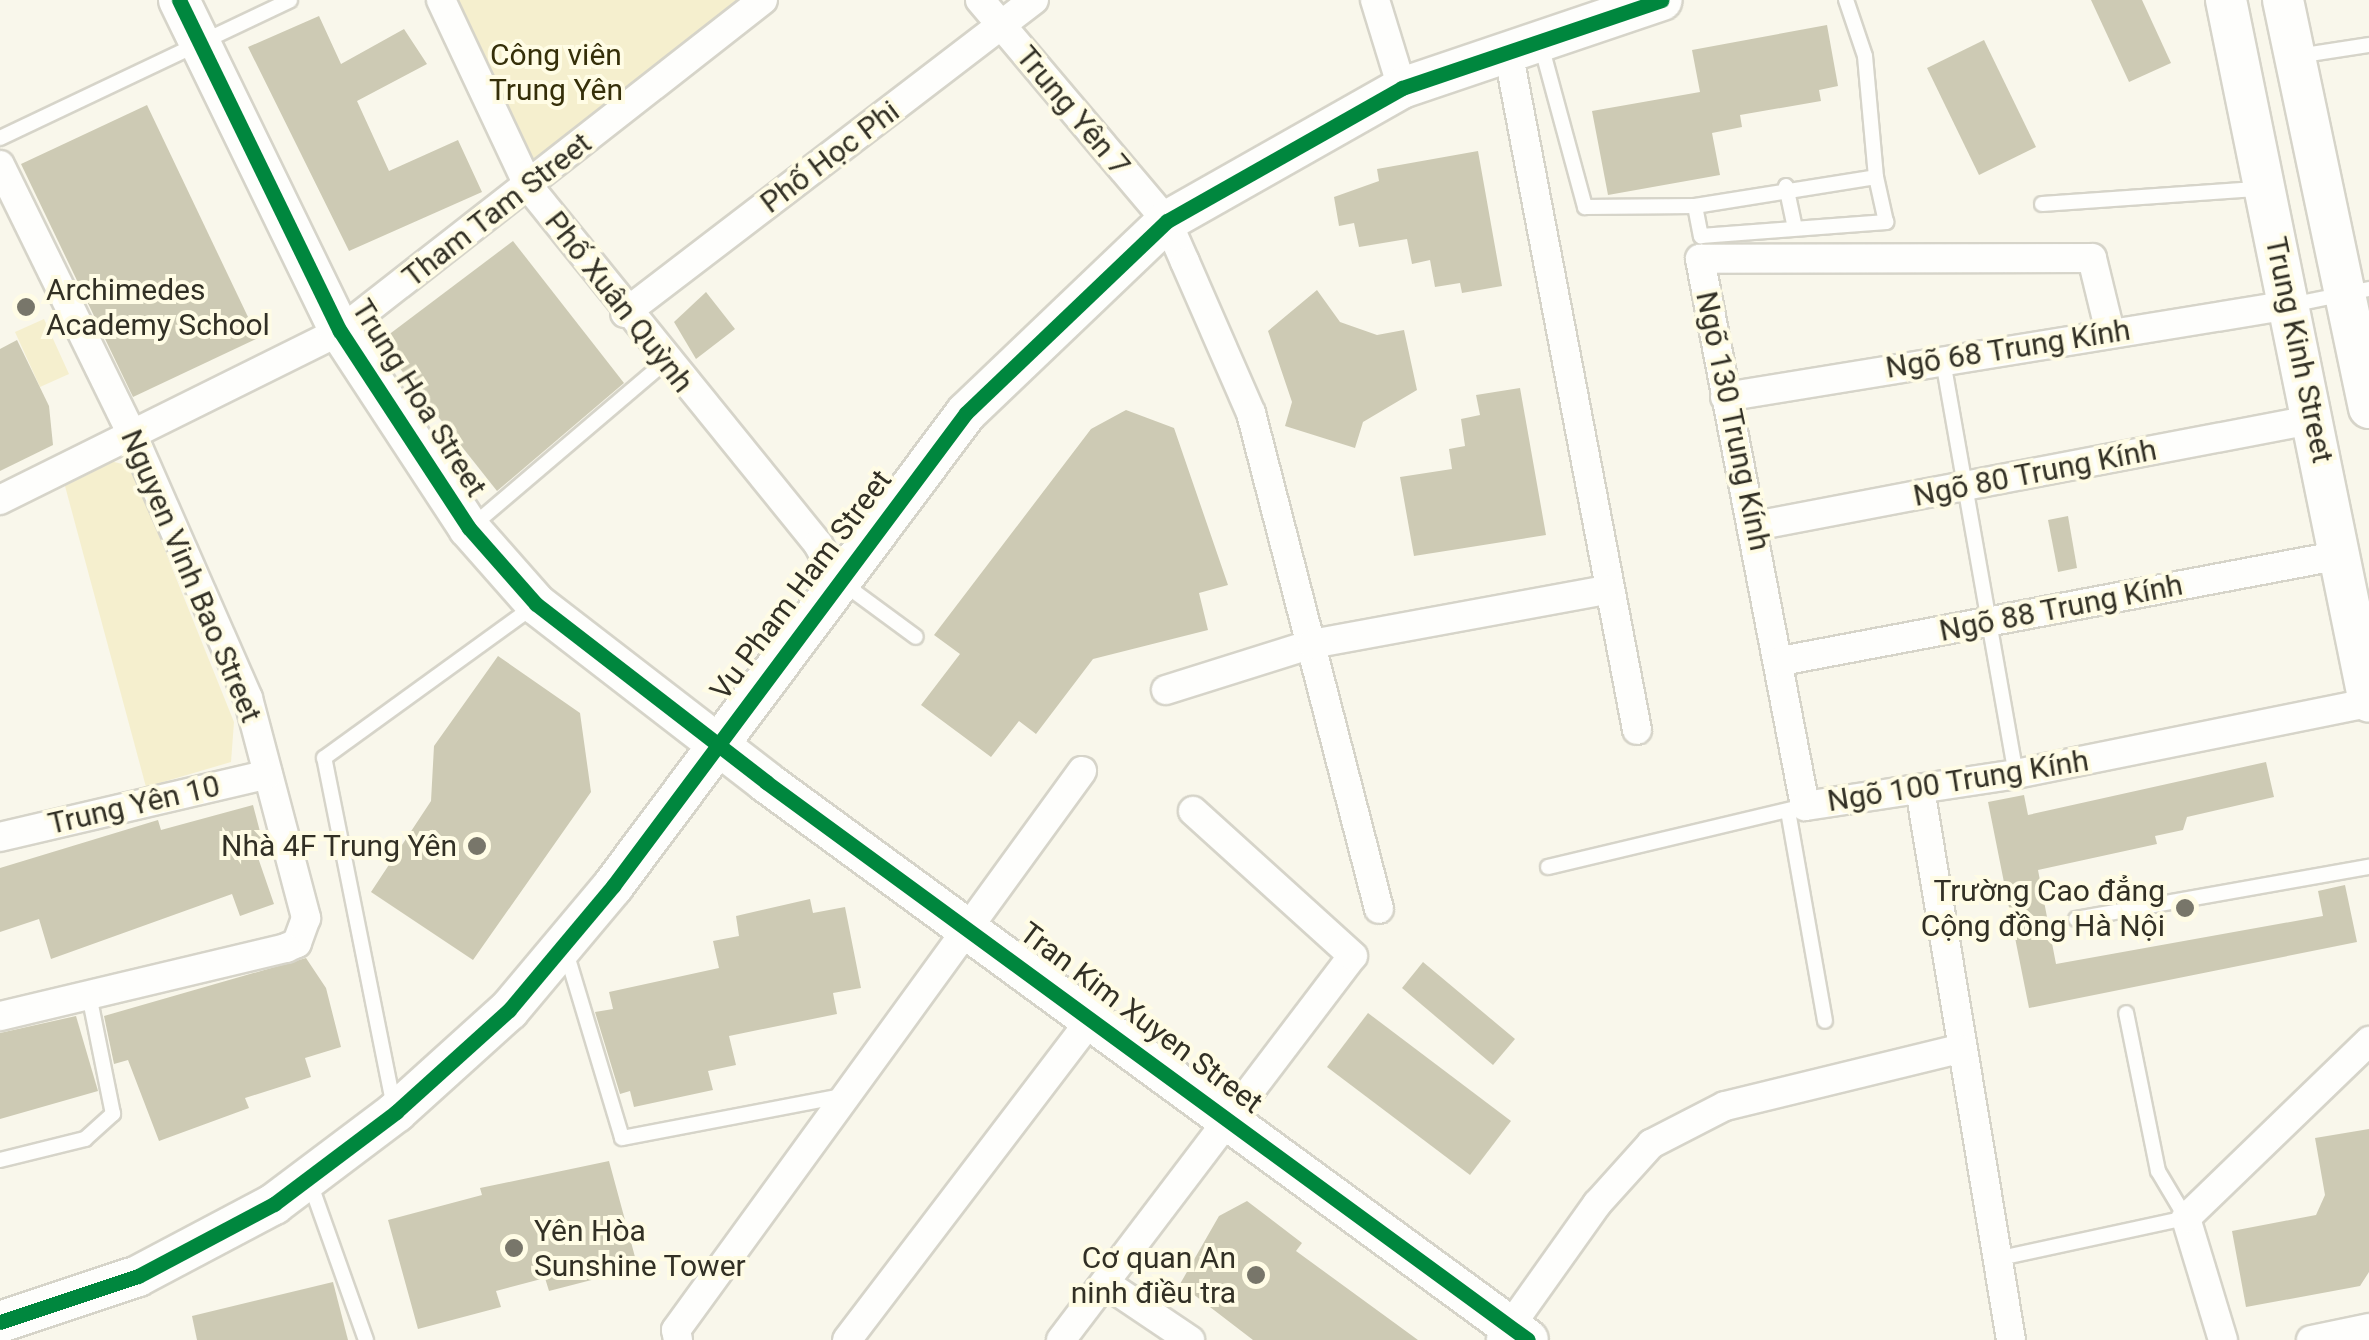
<!DOCTYPE html>
<html>
<head>
<meta charset="utf-8">
<style>
	body { margin:0 }
	#map { position:relative; width:2369px; height:1340px; overflow:hidden; background:#f9f7eb; font-family:Roboto,sans-serif }
	div>[style] { position:absolute }
	.green>* { inset:0; background:#f5efce }
	.building>* { inset:0; background:#cdcab4 }
	.roads { filter:drop-shadow(2px 0 #d6d4c9) drop-shadow(-2px 0 #d6d4c9) drop-shadow(0 2px #d6d4c9) drop-shadow(0 -2px #d6d4c9) }
	.lane>* { height:14px; margin:-7px; padding:0 7px; transform-origin:7px; border-radius:7px; background:#fefefc }
	.street>* { height:28px; margin:-14px; padding:0 14px; transform-origin:14px; border-radius:14px; background:#fefefc }
	.secondary>* { height:40px; margin:-20px; padding:0 20px; transform-origin:20px; border-radius:20px; background:#fefefc }
	.cycleway>* { height:15px; margin:-7.5px; padding:0 7.5px; transform-origin:7.5px; border-radius:7.5px; background:#00873e }
	.dots>* { width:28px; height:28px; translate:-50% -50%; box-sizing:border-box; border:5px solid #fffce5; border-radius:50% }
	span { translate:-50% -50%; white-space:nowrap; text-align:center; line-height:1.15; -webkit-text-stroke:8px #fffce5; paint-order:stroke }
	.park-label { font-size:30px; color:#352f09 }
	.street-label { font-size:30px; color:#323025 }
	.poi-label { font-size:30px; color:#323025 }
	.left { translate:0 -50%; text-align:left }
	.right { translate:-100% -50%; text-align:right }
</style>
</head>
<body>
<div id="map">
	<div class="green">
		<i style="clip-path:polygon(443px 0,762px 0,529px 187px)"></i>
		<i style="clip-path:polygon(44px 319px,69px 374px,40px 387px,15px 332px)"></i>
		<i style="clip-path:polygon(110px 461px,131px 466px,234px 722px,231px 762px,146px 787px,65px 486px)"></i>
	</div>
	<div class="building">
		<i style="clip-path:polygon(2091px 0,2142px 0,2171px 63px,2129px 82px)"></i>
		<i style="clip-path:polygon(319px 16px,341px 64px,404px 29px,427px 64px,357px 101px,389px 171px,458px 140px,482px 192px,349px 251px,248px 47px)"></i>
		<i style="clip-path:polygon(1827px 25px,1838px 86px,1819px 90px,1821px 101px,1740px 115px,1742px 127px,1712px 133px,1720px 175px,1608px 195px,1592px 111px,1700px 92px,1692px 50px)"></i>
		<i style="clip-path:polygon(1984px 40px,2036px 147px,1979px 175px,1927px 68px)"></i>
		<i style="clip-path:polygon(147px 105px,258px 338px,133px 397px,21px 164px)"></i>
		<i style="clip-path:polygon(1478px 151px,1502px 286px,1462px 293px,1460px 283px,1435px 287px,1430px 260px,1412px 264px,1407px 239px,1359px 247px,1354px 223px,1339px 226px,1334px 197px,1379px 181px,1377px 169px)"></i>
		<i style="clip-path:polygon(513px 241px,624px 383px,497px 491px,379px 342px)"></i>
		<i style="clip-path:polygon(1317px 290px,1340px 322px,1377px 335px,1404px 330px,1417px 390px,1363px 422px,1355px 448px,1285px 426px,1292px 402px,1268px 331px)"></i>
		<i style="clip-path:polygon(706px 292px,735px 329px,696px 359px,674px 322px)"></i>
		<i style="clip-path:polygon(17px 340px,49px 406px,53px 445px,0 471px,0 349px)"></i>
		<i style="clip-path:polygon(1520px 388px,1546px 535px,1414px 556px,1400px 477px,1452px 469px,1449px 449px,1465px 446px,1461px 419px,1480px 415px,1476px 395px)"></i>
		<i style="clip-path:polygon(1126px 410px,1174px 428px,1228px 585px,1199px 593px,1208px 630px,1093px 659px,1036px 734px,1019px 721px,991px 757px,921px 705px,960px 654px,934px 635px,1091px 429px)"></i>
		<i style="clip-path:polygon(2068px 516px,2077px 568px,2058px 572px,2048px 520px)"></i>
		<i style="clip-path:polygon(498px 656px,580px 713px,591px 792px,473px 960px,371px 892px,431px 801px,434px 746px)"></i>
		<i style="clip-path:polygon(2266px 762px,2274px 797px,2187px 817px,2183px 830px,2155px 836px,2157px 844px,2038px 870px,2056px 964px,2323px 916px,2318px 891px,2345px 885px,2357px 942px,2029px 1008px,1988px 802px,2024px 795px,2028px 815px)"></i>
		<i style="clip-path:polygon(253px 805px,263px 843px,254px 846px,274px 904px,240px 916px,232px 894px,51px 959px,39px 919px,0 932px,0 868px,158px 820px,161px 830px)"></i>
		<i style="clip-path:polygon(810px 899px,813px 913px,845px 907px,861px 988px,833px 993px,837px 1014px,729px 1036px,736px 1065px,708px 1071px,713px 1090px,634px 1107px,630px 1091px,620px 1094px,595px 1012px,613px 1009px,609px 992px,719px 968px,713px 941px,739px 936px,736px 916px)"></i>
		<i style="clip-path:polygon(306px 958px,326px 988px,341px 1047px,305px 1058px,311px 1077px,245px 1098px,249px 1108px,159px 1141px,128px 1060px,114px 1064px,104px 1016px)"></i>
		<i style="clip-path:polygon(1423px 962px,1515px 1039px,1493px 1065px,1402px 988px)"></i>
		<i style="clip-path:polygon(1368px 1013px,1511px 1121px,1470px 1175px,1327px 1067px)"></i>
		<i style="clip-path:polygon(76px 1016px,98px 1091px,0 1119px,0 1033px)"></i>
		<i style="clip-path:polygon(2369px 1129px,2369px 1272px,2360px 1286px,2246px 1307px,2232px 1231px,2316px 1215px,2325px 1195px,2315px 1138px)"></i>
		<i style="clip-path:polygon(609px 1161px,638px 1268px,549px 1291px,545px 1278px,496px 1291px,501px 1307px,418px 1329px,388px 1220px,482px 1195px,480px 1188px)"></i>
		<i style="clip-path:polygon(1247px 1201px,1302px 1243px,1296px 1251px,1418px 1340px,1253px 1340px,1180px 1284px,1219px 1216px)"></i>
		<i style="clip-path:polygon(333px 1282px,348px 1340px,197px 1340px,192px 1316px)"></i>
	</div>
	<div class="roads">
		<div class="lane">
			<i style="left:1541px;top:45px;width:168px;rotate:74.8deg"></i>
			<i style="left:1585px;top:207px;width:110px;rotate:-0.5deg"></i>
			<i style="left:1695px;top:206px;width:183px;rotate:-9.1deg"></i>
			<i style="left:1876px;top:177px;width:121px;rotate:-95.2deg"></i>
			<i style="left:1865px;top:56px;width:59px;rotate:-108.7deg"></i>
			<i style="left:2297px;top:56px;width:73px;rotate:-8.7deg"></i>
			<i style="left:0;top:138px;width:321px;rotate:-25.4deg"></i>
			<i style="left:1786px;top:186px;width:40px;rotate:78deg"></i>
			<i style="left:2042px;top:204px;width:218px;rotate:-4deg"></i>
			<i style="left:1695px;top:206px;width:31px;rotate:79deg"></i>
			<i style="left:1701px;top:236px;width:186px;rotate:-4.3deg"></i>
			<i style="left:1886px;top:222px;width:46px;rotate:-102.5deg"></i>
			<i style="left:2291px;top:305px;width:80px;rotate:-11.6deg"></i>
			<i style="left:1943px;top:361px;width:419px;rotate:80deg"></i>
			<i style="left:470px;top:528px;width:255px;rotate:-40.4deg"></i>
			<i style="left:844px;top:584px;width:89px;rotate:36.4deg"></i>
			<i style="left:1788px;top:811px;width:213px;rotate:80deg"></i>
			<i style="left:1548px;top:867px;width:264px;rotate:-13.4deg"></i>
			<i style="left:2076px;top:919px;width:298px;rotate:-10.1deg"></i>
			<i style="left:566px;top:952px;width:194px;rotate:73.2deg"></i>
			<i style="left:622px;top:1138px;width:224px;rotate:-10.8deg"></i>
			<i style="left:394px;top:1107px;width:356px;rotate:-101.3deg"></i>
			<i style="left:324px;top:758px;width:261px;rotate:-35.9deg"></i>
			<i style="left:0;top:1160px;width:88px;rotate:-13.9deg"></i>
			<i style="left:85px;top:1139px;width:38px;rotate:-42deg"></i>
			<i style="left:113px;top:1114px;width:121px;rotate:-101.4deg"></i>
			<i style="left:309px;top:1180px;width:170px;rotate:70.4deg"></i>
			<i style="left:1996px;top:1259px;width:194px;rotate:-12.2deg"></i>
			<i style="left:2186px;top:1218px;width:55px;rotate:-120.8deg"></i>
			<i style="left:2158px;top:1171px;width:161px;rotate:-101.4deg"></i>
		</div>
		<div class="street">
			<i style="left:441px;top:0;width:207px;rotate:64.8deg"></i>
			<i style="left:529px;top:187px;width:459px;rotate:51deg"></i>
			<i style="left:818px;top:544px;width:40px;rotate:62deg"></i>
			<i style="left:980px;top:0;width:289px;rotate:49.8deg"></i>
			<i style="left:1167px;top:221px;width:45px;rotate:66.3deg"></i>
			<i style="left:1185px;top:262px;width:165px;rotate:66.4deg"></i>
			<i style="left:1251px;top:413px;width:512px;rotate:75.53deg"></i>
			<i style="left:1375px;top:0;width:92px;rotate:72.9deg"></i>
			<i style="left:1508px;top:51px;width:691px;rotate:79.24deg"></i>
			<i style="left:0;top:165px;width:302px;rotate:63.9deg"></i>
			<i style="left:133px;top:436px;width:286px;rotate:66.3deg"></i>
			<i style="left:248px;top:698px;width:228px;rotate:75.2deg"></i>
			<i style="left:306px;top:918px;width:27px;rotate:110deg"></i>
			<i style="left:297px;top:943px;width:12px;rotate:156deg"></i>
			<i style="left:286px;top:948px;width:294px;rotate:166.6deg"></i>
			<i style="left:625px;top:313px;width:515px;rotate:-37.43deg"></i>
			<i style="left:2110px;top:332px;width:76px;rotate:-103.7deg"></i>
			<i style="left:2092px;top:258px;width:392px;rotate:179.9deg"></i>
			<i style="left:1700px;top:259px;width:557px;rotate:79.13deg"></i>
			<i style="left:1805px;top:806px;width:213px;rotate:-8.6deg"></i>
			<i style="left:2016px;top:774px;width:360px;rotate:-11.4deg"></i>
			<i style="left:1725px;top:397px;width:572px;rotate:-9.25deg"></i>
			<i style="left:0;top:500px;width:380px;rotate:-26.4deg"></i>
			<i style="left:340px;top:331px;width:537px;rotate:-38.04deg"></i>
			<i style="left:1755px;top:526px;width:571px;rotate:-10.8deg"></i>
			<i style="left:1781px;top:661px;width:570px;rotate:-10.72deg"></i>
			<i style="left:1166px;top:690px;width:153px;rotate:-17.5deg"></i>
			<i style="left:1312px;top:644px;width:300px;rotate:-10.4deg"></i>
			<i style="left:1920px;top:789px;width:558px;rotate:80.62deg"></i>
			<i style="left:0;top:837px;width:275px;rotate:-13.2deg"></i>
			<i style="left:1108px;top:1285px;width:99px;rotate:33.9deg"></i>
			<i style="left:1501px;top:1339px;width:166px;rotate:-54.6deg"></i>
			<i style="left:1597px;top:1204px;width:81px;rotate:-48deg"></i>
			<i style="left:1651px;top:1144px;width:83px;rotate:-27.2deg"></i>
			<i style="left:1725px;top:1106px;width:241px;rotate:-13.7deg"></i>
			<i style="left:678px;top:1340px;width:10px;rotate:-101deg"></i>
			<i style="left:676px;top:1330px;width:691px;rotate:-54.01deg"></i>
			<i style="left:847px;top:1340px;width:405px;rotate:-52.7deg"></i>
			<i style="left:1061px;top:1340px;width:482px;rotate:-52.8deg"></i>
			<i style="left:1353px;top:956px;width:216px;rotate:-137.8deg"></i>
			<i style="left:2223px;top:1340px;width:127px;rotate:-106.9deg"></i>
			<i style="left:2186px;top:1218px;width:255px;rotate:-44deg"></i>
			<i style="left:2311px;top:1340px;width:59px;rotate:-11.7deg"></i>
		</div>
		<div class="secondary">
			<i style="left:179px;top:0;width:368px;rotate:64.1deg"></i>
			<i style="left:340px;top:331px;width:235px;rotate:56.8deg"></i>
			<i style="left:469px;top:528px;width:101px;rotate:48.6deg"></i>
			<i style="left:536px;top:604px;width:291px;rotate:37.7deg"></i>
			<i style="left:766px;top:782px;width:944px;rotate:36.21deg"></i>
			<i style="left:2226px;top:0;width:716px;rotate:78.49deg"></i>
			<i style="left:2283px;top:0;width:417px;rotate:78.1deg"></i>
			<i style="left:0;top:1322px;width:145px;rotate:-18.4deg"></i>
			<i style="left:138px;top:1276px;width:154px;rotate:-27.9deg"></i>
			<i style="left:274px;top:1204px;width:153px;rotate:-37deg"></i>
			<i style="left:396px;top:1112px;width:152px;rotate:-42.1deg"></i>
			<i style="left:509px;top:1010px;width:162px;rotate:-50deg"></i>
			<i style="left:613px;top:886px;width:590px;rotate:-53.27deg"></i>
			<i style="left:966px;top:413px;width:278px;rotate:-43.7deg"></i>
			<i style="left:1167px;top:221px;width:270px;rotate:-29.5deg"></i>
			<i style="left:1402px;top:88px;width:274px;rotate:-18.7deg"></i>
		</div>
	</div>
	<div class="cycleway">
		<i style="left:179px;top:0;width:368px;rotate:64.1deg"></i>
		<i style="left:340px;top:331px;width:235px;rotate:56.8deg"></i>
		<i style="left:469px;top:528px;width:101px;rotate:48.6deg"></i>
		<i style="left:536px;top:604px;width:291px;rotate:37.7deg"></i>
		<i style="left:766px;top:782px;width:944px;rotate:36.21deg"></i>
		<i style="left:0;top:1322px;width:145px;rotate:-18.4deg"></i>
		<i style="left:138px;top:1276px;width:154px;rotate:-27.9deg"></i>
		<i style="left:274px;top:1204px;width:153px;rotate:-37deg"></i>
		<i style="left:396px;top:1112px;width:152px;rotate:-42.1deg"></i>
		<i style="left:509px;top:1010px;width:162px;rotate:-50deg"></i>
		<i style="left:613px;top:886px;width:590px;rotate:-53.27deg"></i>
		<i style="left:966px;top:413px;width:278px;rotate:-43.7deg"></i>
		<i style="left:1167px;top:221px;width:270px;rotate:-29.5deg"></i>
		<i style="left:1402px;top:88px;width:274px;rotate:-18.7deg"></i>
	</div>
	<div class="dots">
		<i style="left:26px;top:307px;background:#78766a"></i>
		<i style="left:477px;top:846px;background:#78766a"></i>
		<i style="left:2185px;top:908px;background:#78766a"></i>
		<i style="left:514px;top:1248px;background:#78766a"></i>
		<i style="left:1256px;top:1275px;background:#78766a"></i>
	</div>
	<div class="park-label">
		<span style="left:556px;top:72px">Công viên<br>Trung Yên</span>
	</div>
	<div class="street-label">
		<span style="left:1073px;top:111px;rotate:50deg">Trung Yên 7</span>
		<span style="left:830px;top:157px;rotate:-37deg">Phố Học Phi</span>
		<span style="left:497px;top:210px;rotate:-38deg">Tham Tam Street</span>
		<span style="left:619px;top:302px;rotate:52deg">Phố Xuân Quỳnh</span>
		<span style="left:2008px;top:349px;rotate:-9deg">Ngõ 68 Trung Kính</span>
		<span style="left:2299px;top:350px;rotate:78deg">Trung Kinh Street</span>
		<span style="left:419px;top:398px;rotate:58deg">Trung Hoa Street</span>
		<span style="left:1733px;top:421px;rotate:78deg">Ngõ 130 Trung Kính</span>
		<span style="left:2035px;top:473px;rotate:-11deg">Ngõ 80 Trung Kính</span>
		<span style="left:191px;top:576px;rotate:67deg">Nguyen Vinh Bao Street</span>
		<span style="left:801px;top:585px;rotate:-53deg">Vu Pham Ham Street</span>
		<span style="left:2061px;top:608px;rotate:-11deg">Ngõ 88 Trung Kính</span>
		<span style="left:1958px;top:781px;rotate:-9deg">Ngõ 100 Trung Kính</span>
		<span style="left:134px;top:805px;rotate:-13deg">Trung Yên 10</span>
		<span style="left:1141px;top:1018px;rotate:37deg">Tran Kim Xuyen Street</span>
	</div>
	<div class="poi-label">
		<span class="left" style="left:46px;top:307px">Archimedes<br>Academy School</span>
		<span class="right" style="left:457px;top:846px">Nhà 4F Trung Yên</span>
		<span class="right" style="left:2165px;top:908px">Trường Cao đẳng<br>Cộng đồng Hà Nội</span>
		<span class="left" style="left:534px;top:1248px">Yên Hòa<br>Sunshine Tower</span>
		<span class="right" style="left:1236px;top:1275px">Cơ quan An<br>ninh điều tra</span>
	</div>
</div>
</body>
</html>
